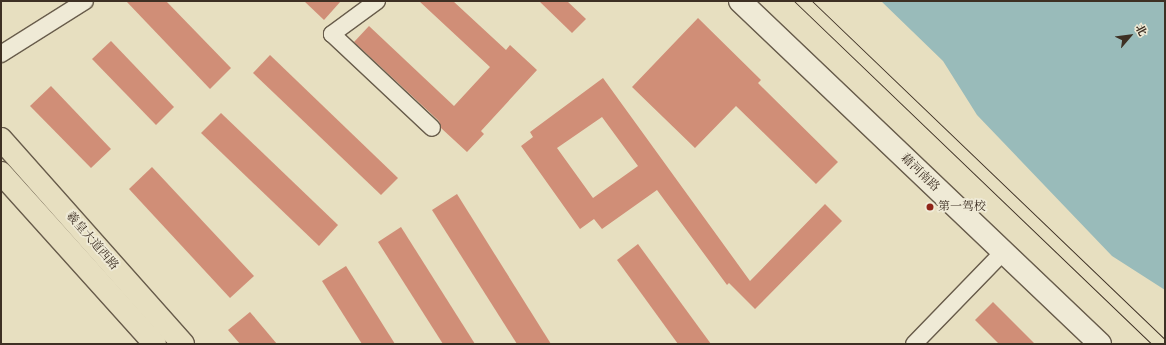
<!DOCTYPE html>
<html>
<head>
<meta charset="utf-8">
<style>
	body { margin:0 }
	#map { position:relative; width:1166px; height:345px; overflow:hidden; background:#e7dfc0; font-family:"IM FELL Great Primer","Noto Serif SC",serif }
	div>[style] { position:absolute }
	.water>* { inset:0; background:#99bbba }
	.building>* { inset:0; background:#d08e77 }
	.roads { filter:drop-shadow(1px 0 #685c4b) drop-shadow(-1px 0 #685c4b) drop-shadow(0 1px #685c4b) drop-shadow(0 -1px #685c4b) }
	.street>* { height:16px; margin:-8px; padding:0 8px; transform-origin:8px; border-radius:8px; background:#efead6 }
	.secondary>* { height:22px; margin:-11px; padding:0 11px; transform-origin:11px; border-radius:11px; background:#efead6 }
	.primary>* { height:22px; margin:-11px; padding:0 11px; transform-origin:11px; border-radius:11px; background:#e7dfc0 }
	.tram>* { height:1px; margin:-0.5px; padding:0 0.5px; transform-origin:0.5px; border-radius:0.5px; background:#3e3024 }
	.dots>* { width:11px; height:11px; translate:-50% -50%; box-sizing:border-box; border:2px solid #efead6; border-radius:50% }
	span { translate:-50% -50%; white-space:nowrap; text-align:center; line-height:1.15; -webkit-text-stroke:3.5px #efead6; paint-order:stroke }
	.street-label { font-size:12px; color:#3e3024 }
	.poi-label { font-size:12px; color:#3e3024 }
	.left { translate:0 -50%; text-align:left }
	.frame { position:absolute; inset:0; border:2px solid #3e3024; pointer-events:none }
	.north { position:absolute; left:1110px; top:16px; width:40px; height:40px; -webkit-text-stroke:3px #efead6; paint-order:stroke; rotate:62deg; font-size:11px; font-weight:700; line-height:16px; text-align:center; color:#3e3024 }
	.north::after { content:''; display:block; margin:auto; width:14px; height:18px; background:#3e3024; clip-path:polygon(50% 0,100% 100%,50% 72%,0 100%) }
</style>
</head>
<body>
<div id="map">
	<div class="water">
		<i style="clip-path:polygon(881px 1px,1165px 1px,1165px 290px,1112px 256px,977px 115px,943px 61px)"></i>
	</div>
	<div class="building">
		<i style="clip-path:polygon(126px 1px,166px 1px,231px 68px,210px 89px)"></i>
		<i style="clip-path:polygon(304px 1px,341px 1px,324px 20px)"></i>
		<i style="clip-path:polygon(419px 1px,453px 1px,506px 50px,510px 45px,537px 70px,481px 131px,484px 134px,467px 152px,441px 128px,439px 121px,354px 42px,369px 26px,454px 106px,490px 67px)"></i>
		<i style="clip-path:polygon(539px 1px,567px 1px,586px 19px,572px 33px)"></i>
		<i style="clip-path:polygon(698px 18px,761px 80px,758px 83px,838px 162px,816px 184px,736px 106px,695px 148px,632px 87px)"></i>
		<i style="clip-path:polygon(111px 41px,174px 107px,156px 125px,92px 59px)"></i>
		<i style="clip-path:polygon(270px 55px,398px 178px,381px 195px,253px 73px)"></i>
		<i style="clip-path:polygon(evenodd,603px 78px,750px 281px,825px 204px,842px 221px,755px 309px,729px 283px,727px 285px,657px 190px,602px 229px,594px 219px,580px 229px,521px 146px,533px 137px,530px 132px,603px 78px,602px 117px,638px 166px,593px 198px,557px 148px,602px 117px)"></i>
		<i style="clip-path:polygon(51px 86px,111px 149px,91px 168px,30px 106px)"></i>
		<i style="clip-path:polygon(221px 113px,338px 225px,319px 246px,201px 133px)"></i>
		<i style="clip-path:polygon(152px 167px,254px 276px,230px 298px,129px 189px)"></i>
		<i style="clip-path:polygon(457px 194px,551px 344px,517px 344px,432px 210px)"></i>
		<i style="clip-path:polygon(401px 227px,475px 344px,443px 344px,378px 242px)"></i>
		<i style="clip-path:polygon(638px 244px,711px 344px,678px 344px,617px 260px)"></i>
		<i style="clip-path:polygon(346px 266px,395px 344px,362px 344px,322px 281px)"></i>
		<i style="clip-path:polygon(993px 302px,1035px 344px,999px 344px,975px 320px)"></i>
		<i style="clip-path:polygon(250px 312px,277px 344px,240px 344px,228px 330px)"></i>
	</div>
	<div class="roads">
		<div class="street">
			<i style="left:377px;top:1px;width:56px;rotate:143.7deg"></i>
			<i style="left:332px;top:34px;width:137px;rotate:43.2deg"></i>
			<i style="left:1px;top:54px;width:99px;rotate:-32.2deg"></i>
			<i style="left:914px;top:344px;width:128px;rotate:-45.9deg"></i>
		</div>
		<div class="secondary">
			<i style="left:740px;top:1px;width:497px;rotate:43.6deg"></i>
		</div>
		<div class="primary">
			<i style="left:1px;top:139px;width:274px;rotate:48.4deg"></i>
			<i style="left:1px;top:173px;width:230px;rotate:48deg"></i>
		</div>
	</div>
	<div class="tram">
		<i style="left:794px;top:1px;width:496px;rotate:43.8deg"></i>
		<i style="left:812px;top:1px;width:489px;rotate:43.8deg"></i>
	</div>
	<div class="dots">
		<i style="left:930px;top:207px;background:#8f2418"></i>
	</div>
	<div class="street-label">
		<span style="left:920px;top:173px;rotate:44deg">藉河南路</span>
		<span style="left:92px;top:241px;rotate:49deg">羲皇大道西路</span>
	</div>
	<div class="poi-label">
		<span class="left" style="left:938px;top:207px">第一驾校</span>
	</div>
	<div class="frame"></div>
	<div class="north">北</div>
</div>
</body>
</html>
